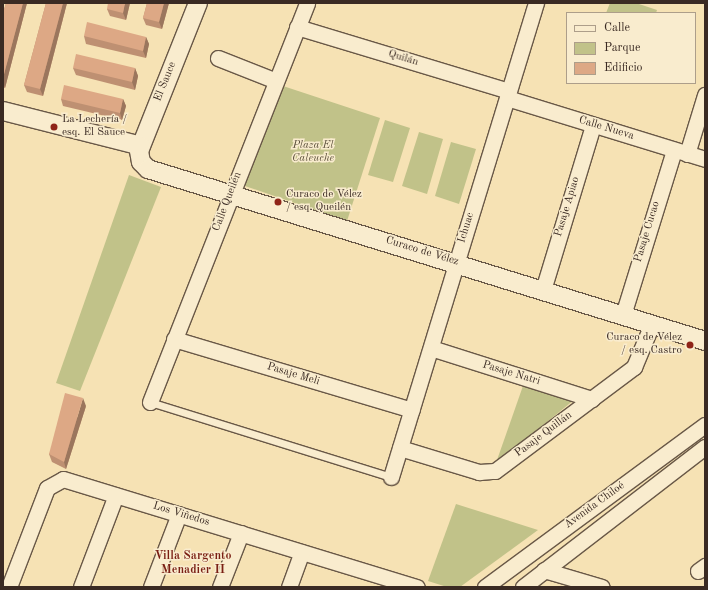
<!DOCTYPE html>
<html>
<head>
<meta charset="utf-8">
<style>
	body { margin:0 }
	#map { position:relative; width:708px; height:590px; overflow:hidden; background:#f6e2b4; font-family:"Old Standard TT",serif }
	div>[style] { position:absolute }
	.green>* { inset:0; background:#c1c289 }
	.roads { filter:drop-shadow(1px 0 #695847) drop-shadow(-1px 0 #695847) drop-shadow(0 1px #695847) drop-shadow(0 -1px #695847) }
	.service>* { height:7px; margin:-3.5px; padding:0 3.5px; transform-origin:3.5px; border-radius:3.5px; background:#f9ecce }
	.minor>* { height:15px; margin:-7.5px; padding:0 7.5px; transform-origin:7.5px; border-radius:7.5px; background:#f9ecce }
	.tertiary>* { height:18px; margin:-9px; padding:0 9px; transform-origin:9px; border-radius:9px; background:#f9ecce }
	.wall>* { inset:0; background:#be9072 }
	.shaded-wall>* { inset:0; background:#9b765d }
	.building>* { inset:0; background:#dda885 }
	.dots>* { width:11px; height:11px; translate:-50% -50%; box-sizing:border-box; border:2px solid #f9ecce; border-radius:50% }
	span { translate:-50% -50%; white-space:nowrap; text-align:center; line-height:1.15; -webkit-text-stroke:3px #f9ecce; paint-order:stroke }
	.street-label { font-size:11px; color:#3a2a23 }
	.poi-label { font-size:11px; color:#3a2a23 }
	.left { translate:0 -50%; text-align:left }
	.right { translate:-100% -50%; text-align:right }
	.park-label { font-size:11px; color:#5c503c; font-style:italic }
	.neighbourhood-label { font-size:12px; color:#7a1f14; font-weight:700 }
	.frame { position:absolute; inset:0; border:4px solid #3a2a23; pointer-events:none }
	.legend { position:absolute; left:566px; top:12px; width:130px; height:72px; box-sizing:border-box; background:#f9ecce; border:1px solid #ad9e8a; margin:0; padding:5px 7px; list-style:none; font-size:12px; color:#3a2a23 }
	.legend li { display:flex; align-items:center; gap:8px; height:20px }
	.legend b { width:20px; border:1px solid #ad9e8a }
</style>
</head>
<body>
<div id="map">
	<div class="green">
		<i style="clip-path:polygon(610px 3px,636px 3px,657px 10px,656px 13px,606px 13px)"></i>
		<i style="clip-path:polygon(283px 86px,380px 118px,347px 221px,242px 185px)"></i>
		<i style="clip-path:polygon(385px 120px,410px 128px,393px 182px,368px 175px)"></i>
		<i style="clip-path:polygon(419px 132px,443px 139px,427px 194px,402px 186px)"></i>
		<i style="clip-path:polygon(451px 142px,476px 149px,459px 204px,435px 196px)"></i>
		<i style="clip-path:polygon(129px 175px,161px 187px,80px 391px,56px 383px)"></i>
		<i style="clip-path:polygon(524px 383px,575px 399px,502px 459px,497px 460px)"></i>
		<i style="clip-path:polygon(456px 504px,538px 530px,460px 587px,447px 587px,428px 581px)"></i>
	</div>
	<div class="roads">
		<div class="service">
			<i style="left:150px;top:402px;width:252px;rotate:17.3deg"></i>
		</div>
		<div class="minor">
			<i style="left:297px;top:27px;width:221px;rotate:16.8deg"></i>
			<i style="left:218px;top:58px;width:62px;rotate:21.6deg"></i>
			<i style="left:507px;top:98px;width:207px;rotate:17.1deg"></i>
			<i style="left:687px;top:154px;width:62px;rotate:-73deg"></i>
			<i style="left:543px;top:290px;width:172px;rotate:-73.1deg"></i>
			<i style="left:623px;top:315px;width:173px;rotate:-72.8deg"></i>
			<i style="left:174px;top:339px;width:248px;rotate:16.6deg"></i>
			<i style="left:431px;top:348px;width:169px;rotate:17.6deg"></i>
			<i style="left:150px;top:402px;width:429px;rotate:-68.5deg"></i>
			<i style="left:400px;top:448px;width:83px;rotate:16.9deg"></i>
			<i style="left:479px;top:472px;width:16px;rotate:-4deg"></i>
			<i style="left:495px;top:471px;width:174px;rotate:-36.8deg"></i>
			<i style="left:634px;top:367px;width:47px;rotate:-67.3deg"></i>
			<i style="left:391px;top:477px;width:496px;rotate:-73deg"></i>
			<i style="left:544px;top:570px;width:60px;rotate:16.3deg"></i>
			<i style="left:698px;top:571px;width:9px;rotate:-36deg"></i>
			<i style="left:9px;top:587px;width:106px;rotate:-69deg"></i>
			<i style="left:47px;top:488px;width:18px;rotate:-29deg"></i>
			<i style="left:63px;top:479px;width:370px;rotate:17deg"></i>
			<i style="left:81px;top:587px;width:98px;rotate:-69.2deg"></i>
			<i style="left:151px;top:587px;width:78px;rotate:-69deg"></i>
			<i style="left:220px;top:587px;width:58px;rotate:-68.7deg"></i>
			<i style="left:289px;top:587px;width:37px;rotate:-70deg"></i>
			<i style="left:485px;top:587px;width:273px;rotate:-36.4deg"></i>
			<i style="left:523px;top:587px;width:230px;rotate:-37.6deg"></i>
		</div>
		<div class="tertiary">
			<i style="left:198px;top:3px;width:159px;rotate:111.7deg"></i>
			<i style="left:139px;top:151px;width:11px;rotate:80deg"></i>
			<i style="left:141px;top:162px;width:10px;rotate:45deg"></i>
			<i style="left:148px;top:169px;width:583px;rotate:17.16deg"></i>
			<i style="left:3px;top:111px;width:142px;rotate:14.2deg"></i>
		</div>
	</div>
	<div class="wall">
		<i style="clip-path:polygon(6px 3px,27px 3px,5px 88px,3px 87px,3px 13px)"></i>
		<i style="clip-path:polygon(46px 3px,67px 3px,43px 96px,27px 92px,24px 85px)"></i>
		<i style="clip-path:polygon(130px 3px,126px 20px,110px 16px,107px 9px)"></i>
		<i style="clip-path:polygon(147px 3px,169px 3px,162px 29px,146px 25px,143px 18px)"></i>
		<i style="clip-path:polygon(84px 36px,146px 37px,149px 44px,146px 58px,86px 44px)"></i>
		<i style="clip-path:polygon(73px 68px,135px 68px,138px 76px,135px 90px,76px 75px)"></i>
		<i style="clip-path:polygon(61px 99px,123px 99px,126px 106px,122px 120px,63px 106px)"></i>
		<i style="clip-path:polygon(86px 406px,66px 469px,52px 462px,49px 454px)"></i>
	</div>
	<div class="shaded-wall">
		<i style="clip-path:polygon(23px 3px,27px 3px,5px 88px,3px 82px,3px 78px)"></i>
		<i style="clip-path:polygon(63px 3px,67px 3px,43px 96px,40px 89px)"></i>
		<i style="clip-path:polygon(125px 3px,130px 3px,126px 20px,123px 13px)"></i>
		<i style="clip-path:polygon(164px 3px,169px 3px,162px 29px,159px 22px)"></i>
		<i style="clip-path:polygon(146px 37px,149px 44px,146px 58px,143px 51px)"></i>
		<i style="clip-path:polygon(135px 68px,138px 76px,135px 90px,132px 82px)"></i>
		<i style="clip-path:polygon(123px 99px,126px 106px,122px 120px,120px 113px)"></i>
		<i style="clip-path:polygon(83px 398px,86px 406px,66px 469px,64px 462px)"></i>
	</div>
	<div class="building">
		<i style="clip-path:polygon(6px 3px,23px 3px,3px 78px,3px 13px)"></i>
		<i style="clip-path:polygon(46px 3px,63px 3px,40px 89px,24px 85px)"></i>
		<i style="clip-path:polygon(108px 3px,125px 3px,123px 13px,107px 9px)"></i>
		<i style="clip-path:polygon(147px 3px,164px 3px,159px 22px,143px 18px)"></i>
		<i style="clip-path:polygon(87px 22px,146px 37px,143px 51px,84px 36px)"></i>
		<i style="clip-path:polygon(76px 54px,135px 68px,132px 82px,73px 68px)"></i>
		<i style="clip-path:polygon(64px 85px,123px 99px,120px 113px,61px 99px)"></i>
		<i style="clip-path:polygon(65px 393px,83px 398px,64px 462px,49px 454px)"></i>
	</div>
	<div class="dots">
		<i style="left:54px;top:127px;background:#8f2418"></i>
		<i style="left:278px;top:202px;background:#8f2418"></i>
		<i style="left:690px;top:345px;background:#8f2418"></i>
	</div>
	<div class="street-label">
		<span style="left:403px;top:59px;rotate:17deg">Quilán</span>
		<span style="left:166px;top:82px;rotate:-68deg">El Sauce</span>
		<span style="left:606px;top:129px;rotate:17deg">Calle Nueva</span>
		<span style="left:228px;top:202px;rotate:-69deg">Calle Queilén</span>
		<span style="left:568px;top:207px;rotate:-73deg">Pasaje Apiao</span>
		<span style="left:467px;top:228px;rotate:-73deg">Ichuac</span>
		<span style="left:648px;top:232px;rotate:-73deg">Pasaje Cucao</span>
		<span style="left:422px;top:252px;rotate:17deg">Curaco de Vélez</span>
		<span style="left:511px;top:374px;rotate:17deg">Pasaje Natri</span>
		<span style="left:293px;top:375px;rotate:17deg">Pasaje Meli</span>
		<span style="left:544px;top:435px;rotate:-37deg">Pasaje Quillán</span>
		<span style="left:595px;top:506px;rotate:-36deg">Avenida Chiloé</span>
		<span style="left:181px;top:515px;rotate:17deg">Los Viñedos</span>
	</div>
	<div class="poi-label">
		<span class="left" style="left:62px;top:127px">La Lechería /<br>esq. El Sauce</span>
		<span class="left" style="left:286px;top:202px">Curaco de Vélez<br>/ esq. Queilén</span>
		<span class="right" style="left:682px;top:345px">Curaco de Vélez<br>/ esq. Castro</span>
	</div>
	<div class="park-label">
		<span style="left:313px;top:153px">Plaza El<br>Caleuche</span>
	</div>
	<div class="neighbourhood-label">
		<span style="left:193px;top:564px">Villa Sargento<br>Menadier II</span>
	</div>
	<div class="frame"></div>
	<ul class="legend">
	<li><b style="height:5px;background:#f9ecce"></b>Calle</li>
	<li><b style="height:11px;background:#c1c289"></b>Parque</li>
	<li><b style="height:11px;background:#dda885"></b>Edificio</li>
	</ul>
</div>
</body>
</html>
